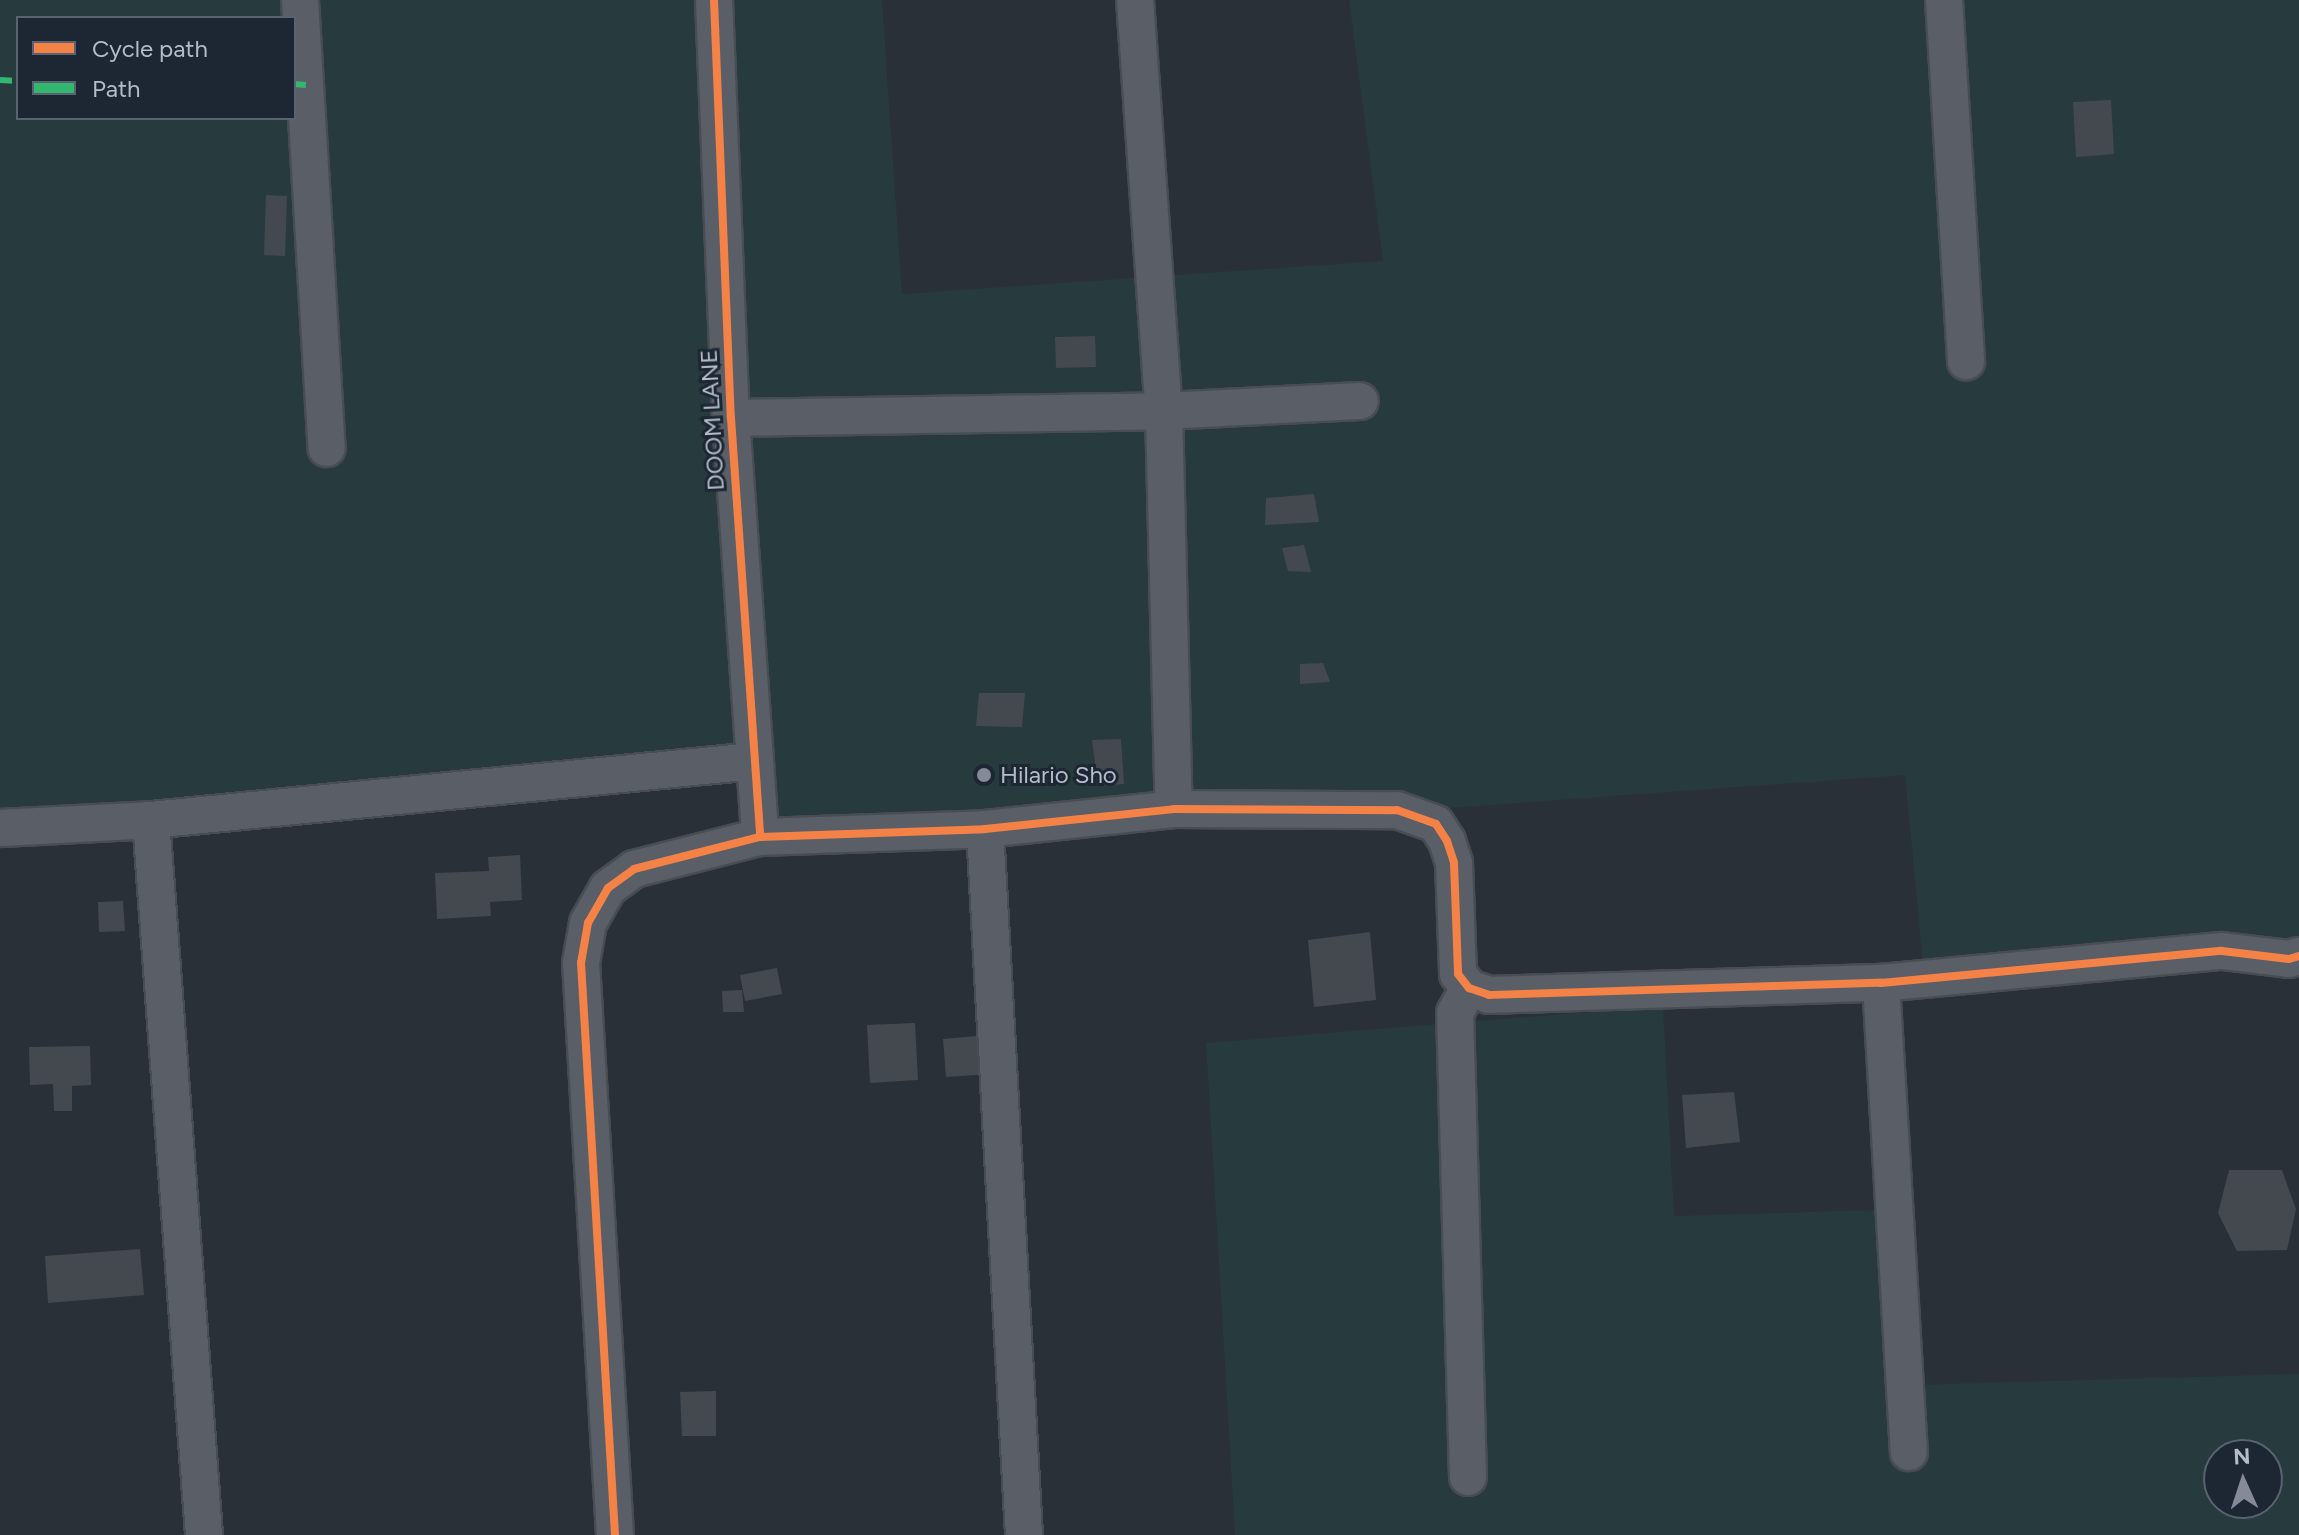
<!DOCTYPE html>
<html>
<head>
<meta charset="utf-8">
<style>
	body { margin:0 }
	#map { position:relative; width:2299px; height:1535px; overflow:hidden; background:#2a3038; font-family:Figtree,sans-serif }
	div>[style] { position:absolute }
	.green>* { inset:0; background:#273a3e }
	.building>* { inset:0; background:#444950 }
	.roads { filter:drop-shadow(2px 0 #484c53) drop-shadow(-2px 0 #484c53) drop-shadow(0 2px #484c53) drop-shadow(0 -2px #484c53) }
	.minor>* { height:36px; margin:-18px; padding:0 18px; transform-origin:18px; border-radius:18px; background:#5a5e66 }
	.quiet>* { height:6px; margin-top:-3px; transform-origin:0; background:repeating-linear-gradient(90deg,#33b770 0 12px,transparent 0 18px) }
	.cycleway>* { height:8px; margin:-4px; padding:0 4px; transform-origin:4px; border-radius:4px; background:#f48246 }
	.dots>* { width:22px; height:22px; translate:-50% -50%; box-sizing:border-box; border:4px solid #1d2633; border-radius:50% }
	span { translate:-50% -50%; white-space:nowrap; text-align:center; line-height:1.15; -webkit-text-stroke:6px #1d2633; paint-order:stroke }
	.street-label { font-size:24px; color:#b4bcc9 }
	.poi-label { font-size:24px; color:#b4bcc9 }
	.left { translate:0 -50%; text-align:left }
	.legend { position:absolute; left:16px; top:16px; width:280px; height:104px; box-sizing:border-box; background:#1d2633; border:2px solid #59626f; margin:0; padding:10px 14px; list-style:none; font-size:24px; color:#b4bcc9 }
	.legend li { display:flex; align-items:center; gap:16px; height:40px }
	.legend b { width:40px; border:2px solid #59626f }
	.north { position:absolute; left:2203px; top:1439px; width:80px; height:80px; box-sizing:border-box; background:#1d2633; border:2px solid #59626f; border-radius:50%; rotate:357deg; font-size:22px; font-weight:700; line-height:32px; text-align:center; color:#b4bcc9 }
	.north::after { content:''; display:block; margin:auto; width:28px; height:36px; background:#848b96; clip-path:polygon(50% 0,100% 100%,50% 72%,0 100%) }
</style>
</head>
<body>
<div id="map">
	<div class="green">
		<i style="clip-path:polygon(evenodd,0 0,882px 0,902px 294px,1383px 261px,1349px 0,2299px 0,2299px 959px,1925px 986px,1905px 775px,760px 858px,766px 772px,0 818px,0 0,18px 18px,294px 18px,294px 118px,18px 118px,18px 18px)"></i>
		<i style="clip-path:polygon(evenodd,1663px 1006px,1674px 1216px,1912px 1209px,1913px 1385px,2299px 1374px,2299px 1535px,1235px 1535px,1206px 1043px,1663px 1006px,2219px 1455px,2267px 1455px,2267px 1503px,2219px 1503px,2219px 1455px)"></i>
	</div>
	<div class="building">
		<i style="clip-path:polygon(2111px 100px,2114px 154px,2076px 157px,2073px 102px)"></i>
		<i style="clip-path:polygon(266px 195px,287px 196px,285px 256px,264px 255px)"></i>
		<i style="clip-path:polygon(1095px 336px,1096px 367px,1056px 368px,1055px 337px)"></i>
		<i style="clip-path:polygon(1314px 494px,1319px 522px,1265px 525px,1266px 498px)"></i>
		<i style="clip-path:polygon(1304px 545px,1311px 572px,1288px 571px,1282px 548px)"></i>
		<i style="clip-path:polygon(1323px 663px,1330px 682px,1300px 684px,1300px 664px)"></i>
		<i style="clip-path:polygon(979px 693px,1025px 693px,1022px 727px,976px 726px)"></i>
		<i style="clip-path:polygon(1121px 739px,1124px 784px,1098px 786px,1092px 740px)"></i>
		<i style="clip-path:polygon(520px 855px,522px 900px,490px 902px,491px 916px,437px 919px,435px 873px,489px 871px,488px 857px)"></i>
		<i style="clip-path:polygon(123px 901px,125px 931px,99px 932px,98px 902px)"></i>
		<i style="clip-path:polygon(1370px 932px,1376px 1000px,1314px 1007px,1308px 940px)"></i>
		<i style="clip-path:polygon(777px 968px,782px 994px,745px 1001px,740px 975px)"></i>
		<i style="clip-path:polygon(742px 990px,744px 1012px,723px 1012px,722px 991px)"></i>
		<i style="clip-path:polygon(915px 1023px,918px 1080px,870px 1083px,867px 1025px)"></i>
		<i style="clip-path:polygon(988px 1035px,991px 1074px,946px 1077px,943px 1039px)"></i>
		<i style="clip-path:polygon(90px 1046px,91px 1085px,72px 1086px,72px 1111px,54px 1111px,53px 1084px,30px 1085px,29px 1047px)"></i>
		<i style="clip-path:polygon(1734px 1092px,1740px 1142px,1686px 1148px,1682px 1095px)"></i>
		<i style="clip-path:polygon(2229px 1170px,2282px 1170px,2296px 1209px,2287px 1250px,2237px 1251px,2218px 1213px)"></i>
		<i style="clip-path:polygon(140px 1249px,144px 1295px,48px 1303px,45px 1256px)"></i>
		<i style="clip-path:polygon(716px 1391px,716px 1436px,682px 1436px,680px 1392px)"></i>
	</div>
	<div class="roads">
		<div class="minor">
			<i style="left:300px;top:0;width:449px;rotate:86.6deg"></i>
			<i style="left:714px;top:0;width:418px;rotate:87.7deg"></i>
			<i style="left:731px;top:418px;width:420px;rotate:86deg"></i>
			<i style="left:1135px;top:0;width:412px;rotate:86deg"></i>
			<i style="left:1164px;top:411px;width:398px;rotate:88.6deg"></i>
			<i style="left:1944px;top:0;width:362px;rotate:86.5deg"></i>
			<i style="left:731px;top:418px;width:433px;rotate:-0.9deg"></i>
			<i style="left:1164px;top:411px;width:196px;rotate:-2.9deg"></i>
			<i style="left:151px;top:820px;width:717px;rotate:85.76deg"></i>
			<i style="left:0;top:828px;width:151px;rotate:-3deg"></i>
			<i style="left:151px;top:820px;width:607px;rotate:-5.58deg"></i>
			<i style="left:985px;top:829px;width:707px;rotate:86.84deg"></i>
			<i style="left:1881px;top:983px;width:470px;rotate:86.6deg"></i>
			<i style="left:1468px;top:1477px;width:464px;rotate:-91.6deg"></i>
			<i style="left:1455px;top:1013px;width:29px;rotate:-61deg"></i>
			<i style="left:615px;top:1535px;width:573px;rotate:-93.4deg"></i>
			<i style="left:581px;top:963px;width:41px;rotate:-80.1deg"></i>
			<i style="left:588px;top:923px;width:40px;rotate:-60.3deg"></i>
			<i style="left:608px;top:888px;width:32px;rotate:-36deg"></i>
			<i style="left:634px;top:869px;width:130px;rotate:-14.3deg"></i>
			<i style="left:760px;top:837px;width:225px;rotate:-2deg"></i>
			<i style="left:985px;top:829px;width:190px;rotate:-6deg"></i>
			<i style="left:1174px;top:809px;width:223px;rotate:0.3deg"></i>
			<i style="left:1397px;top:810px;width:41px;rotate:19.7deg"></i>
			<i style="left:1436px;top:824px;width:20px;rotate:57deg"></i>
			<i style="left:1447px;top:841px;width:23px;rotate:72deg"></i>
			<i style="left:1454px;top:863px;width:111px;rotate:87.9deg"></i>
			<i style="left:1458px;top:974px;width:18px;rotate:52deg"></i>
			<i style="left:1469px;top:988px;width:21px;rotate:19deg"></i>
			<i style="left:1489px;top:995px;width:392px;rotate:-1.8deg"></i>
			<i style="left:1881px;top:983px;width:342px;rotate:-5.4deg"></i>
			<i style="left:2222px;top:951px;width:67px;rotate:6.8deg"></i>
			<i style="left:2289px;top:959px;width:10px;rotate:-17deg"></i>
		</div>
	</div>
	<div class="quiet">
		<i style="left:0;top:80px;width:18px;rotate:3deg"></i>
		<i style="left:294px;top:84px;width:12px;rotate:5deg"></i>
	</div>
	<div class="cycleway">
		<i style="left:714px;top:0;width:418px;rotate:87.7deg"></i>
		<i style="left:731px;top:418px;width:420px;rotate:86deg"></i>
		<i style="left:615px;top:1535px;width:573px;rotate:-93.4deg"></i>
		<i style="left:581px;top:963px;width:41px;rotate:-80.1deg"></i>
		<i style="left:588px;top:923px;width:40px;rotate:-60.3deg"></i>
		<i style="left:608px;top:888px;width:32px;rotate:-36deg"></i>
		<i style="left:634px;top:869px;width:130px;rotate:-14.3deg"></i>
		<i style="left:760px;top:837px;width:225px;rotate:-2deg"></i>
		<i style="left:985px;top:829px;width:190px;rotate:-6deg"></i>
		<i style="left:1174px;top:809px;width:223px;rotate:0.3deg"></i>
		<i style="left:1397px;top:810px;width:41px;rotate:19.7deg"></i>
		<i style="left:1436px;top:824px;width:20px;rotate:57deg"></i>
		<i style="left:1447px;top:841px;width:23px;rotate:72deg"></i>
		<i style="left:1454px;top:863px;width:111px;rotate:87.9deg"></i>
		<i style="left:1458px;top:974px;width:18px;rotate:52deg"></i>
		<i style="left:1469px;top:988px;width:21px;rotate:19deg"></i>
		<i style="left:1489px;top:995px;width:392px;rotate:-1.8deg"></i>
		<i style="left:1881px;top:983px;width:342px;rotate:-5.4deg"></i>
		<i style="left:2222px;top:951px;width:67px;rotate:6.8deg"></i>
		<i style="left:2289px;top:959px;width:10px;rotate:-17deg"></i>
	</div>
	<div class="dots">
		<i style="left:984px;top:775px;background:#848b96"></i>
	</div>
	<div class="street-label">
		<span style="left:712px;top:420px;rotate:-93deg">DOOM LANE</span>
	</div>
	<div class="poi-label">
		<span class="left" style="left:1000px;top:775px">Hilario Sho</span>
	</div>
	<ul class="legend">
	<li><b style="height:10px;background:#f48246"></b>Cycle path</li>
	<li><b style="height:10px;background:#33b770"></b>Path</li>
	</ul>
	<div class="north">N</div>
</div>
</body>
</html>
